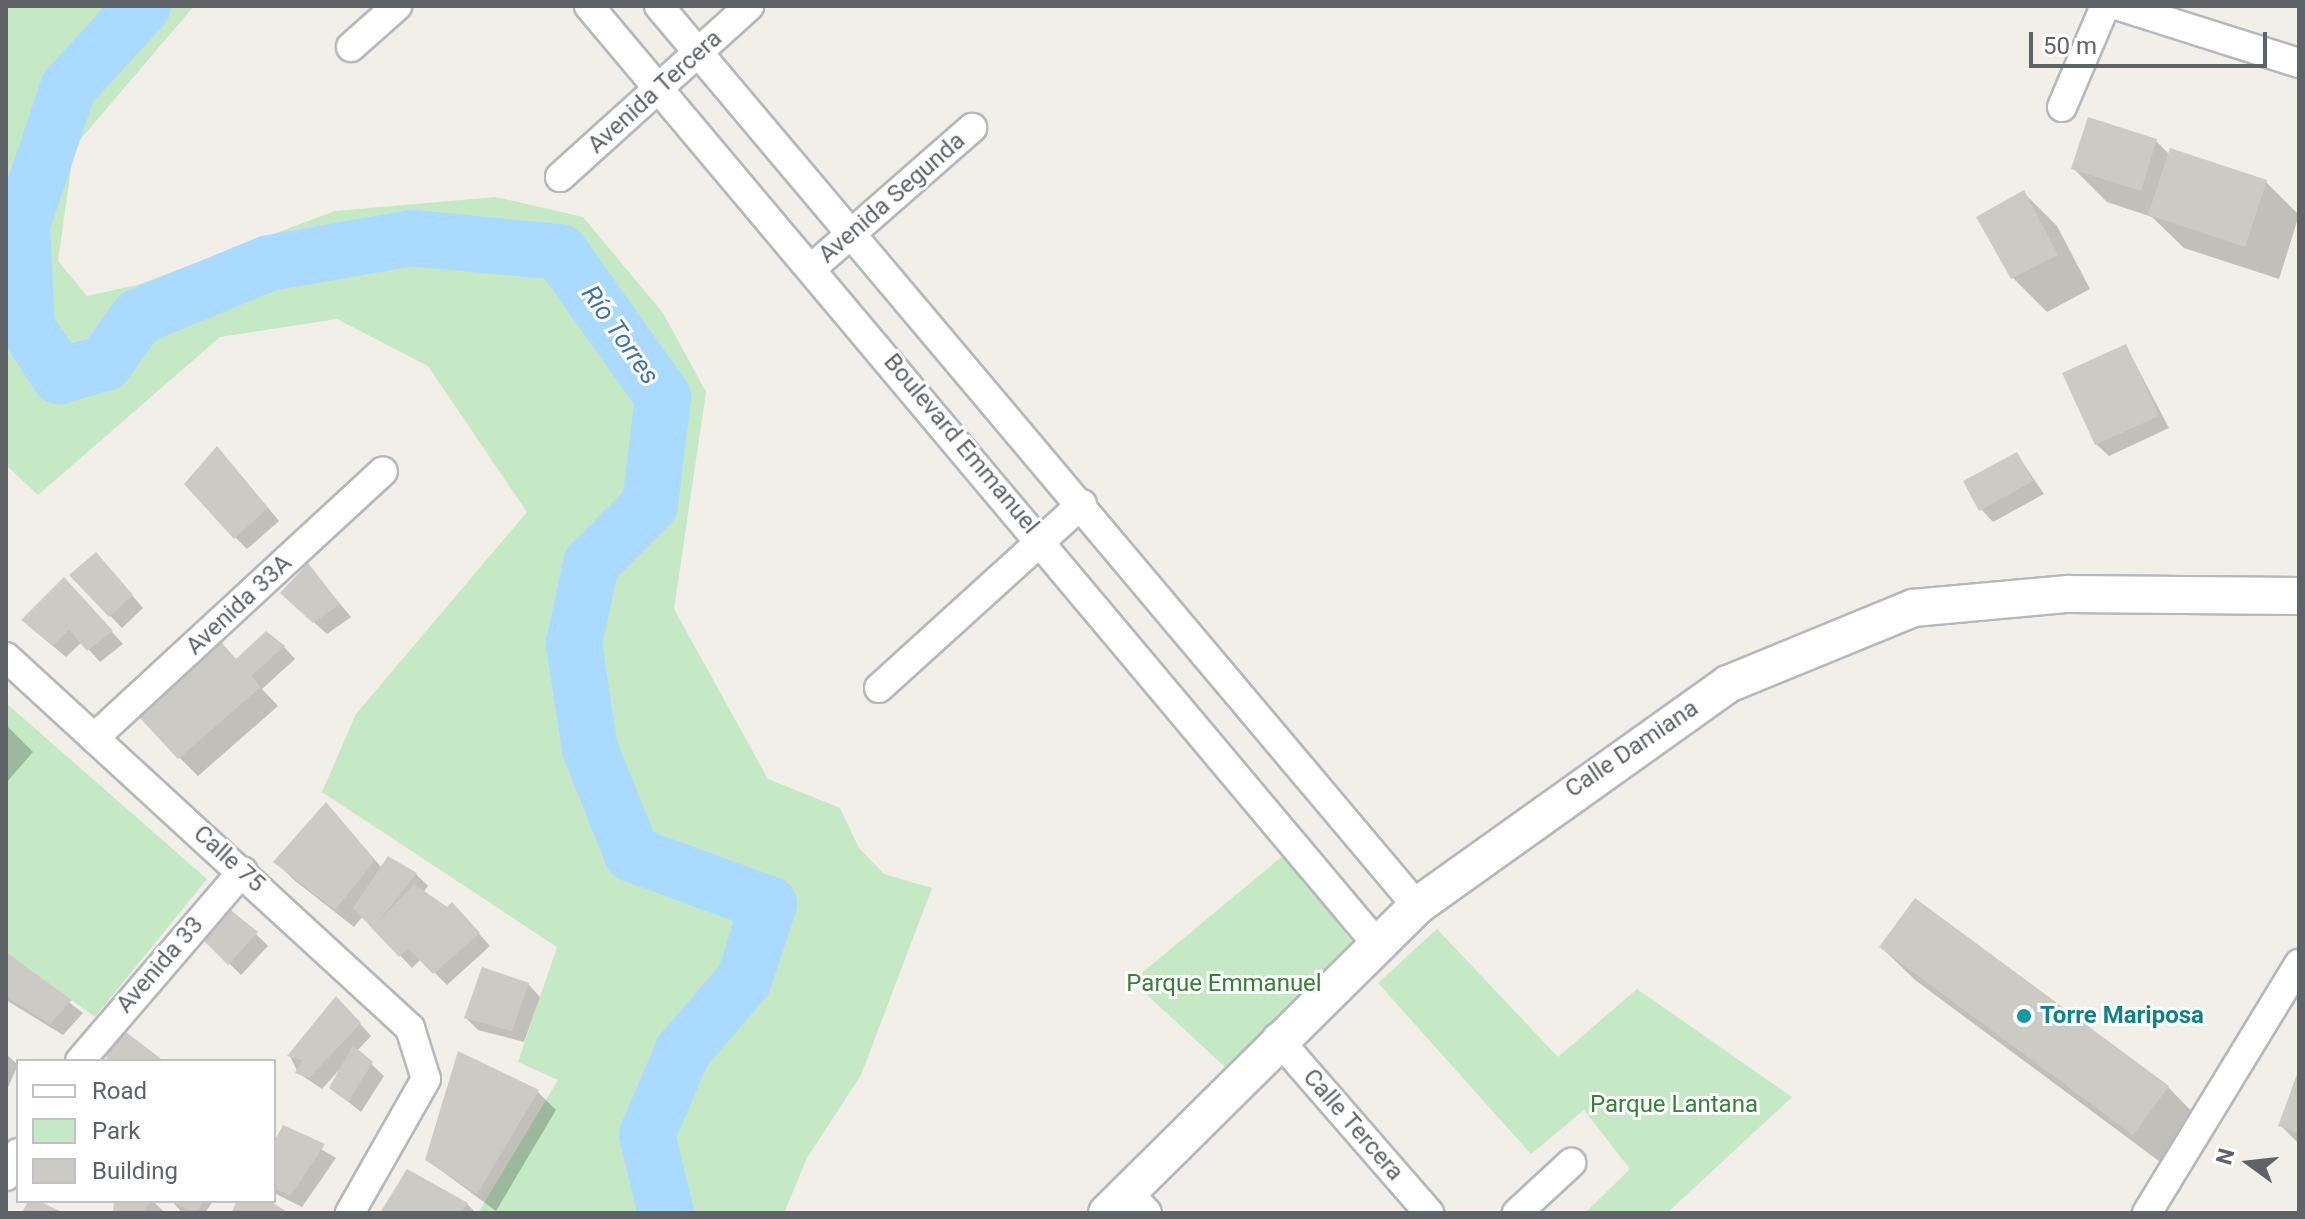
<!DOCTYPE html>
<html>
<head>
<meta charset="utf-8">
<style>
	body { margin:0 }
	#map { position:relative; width:2305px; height:1219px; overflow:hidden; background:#f1efe8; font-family:Roboto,sans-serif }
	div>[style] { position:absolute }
	.green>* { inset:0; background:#c5e8c5 }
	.shadow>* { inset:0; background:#0003 }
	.river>* { height:56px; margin:-28px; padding:0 28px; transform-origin:28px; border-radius:28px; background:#aadaff }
	.building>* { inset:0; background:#cccac5 }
	.roads { filter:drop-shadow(2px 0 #b5b8bc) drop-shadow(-2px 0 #b5b8bc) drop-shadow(0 2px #b5b8bc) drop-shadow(0 -2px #b5b8bc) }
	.minor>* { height:28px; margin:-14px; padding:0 14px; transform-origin:14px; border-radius:14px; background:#fff }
	.tertiary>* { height:36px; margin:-18px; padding:0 18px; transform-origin:18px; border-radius:18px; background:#fff }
	.dots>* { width:22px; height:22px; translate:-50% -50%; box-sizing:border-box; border:4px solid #fff; border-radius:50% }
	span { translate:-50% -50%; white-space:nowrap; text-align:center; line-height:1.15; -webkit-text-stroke:6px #fff; paint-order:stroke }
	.street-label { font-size:24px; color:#5f6368 }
	.park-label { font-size:24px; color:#348238 }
	.culture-label { font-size:24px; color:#0d838f; font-weight:700 }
	.left { translate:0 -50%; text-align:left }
	.water-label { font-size:26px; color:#4174aa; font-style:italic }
	.frame { position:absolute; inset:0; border:8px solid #5f6368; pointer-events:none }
	.legend { position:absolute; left:16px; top:1059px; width:260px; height:144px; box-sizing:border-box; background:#fff; border:2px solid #bfc1c3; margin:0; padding:10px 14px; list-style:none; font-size:24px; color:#5f6368 }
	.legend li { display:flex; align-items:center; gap:16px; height:40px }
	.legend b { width:40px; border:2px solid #bfc1c3 }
	.north { position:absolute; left:2209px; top:1123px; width:80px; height:80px; -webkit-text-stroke:6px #fff; paint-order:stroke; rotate:285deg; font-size:22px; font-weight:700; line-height:32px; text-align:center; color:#5f6368 }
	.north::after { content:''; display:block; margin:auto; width:28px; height:36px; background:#5f6368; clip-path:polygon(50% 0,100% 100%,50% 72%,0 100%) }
	.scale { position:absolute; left:2029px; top:32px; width:238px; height:36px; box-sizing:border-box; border:4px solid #5f6368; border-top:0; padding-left:10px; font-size:24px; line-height:28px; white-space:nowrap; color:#5f6368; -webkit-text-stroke:6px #fff; paint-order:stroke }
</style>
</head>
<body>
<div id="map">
	<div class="green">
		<i style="clip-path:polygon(6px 6px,194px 6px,74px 147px,58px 261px,87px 296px,137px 285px,335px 211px,496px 197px,583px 217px,663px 313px,706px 392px,674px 609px,768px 779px,840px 808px,859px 848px,884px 874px,932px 888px,861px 1075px,807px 1158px,784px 1213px,478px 1213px,558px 1080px,518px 1062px,557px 947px,322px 792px,356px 714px,527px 512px,428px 366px,337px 319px,220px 337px,38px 495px,6px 465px)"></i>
		<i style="clip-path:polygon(6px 703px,207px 879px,95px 1017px,21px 963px,6px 984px)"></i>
		<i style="clip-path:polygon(1284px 855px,1353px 943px,1225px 1067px,1132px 981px)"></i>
		<i style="clip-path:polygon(1437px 929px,1558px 1057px,1637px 989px,1792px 1097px,1667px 1213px,1585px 1213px,1630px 1169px,1584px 1110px,1531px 1154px,1378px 983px)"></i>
	</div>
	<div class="shadow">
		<i style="clip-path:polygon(2156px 141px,2170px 155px,2266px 182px,2299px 215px,2279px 279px,2184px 248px,2152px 217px,2107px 202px,2074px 169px)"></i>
		<i style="clip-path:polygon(2024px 193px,2057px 226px,2090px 289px,2047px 312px,2013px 278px,1979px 218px)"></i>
		<i style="clip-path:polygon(2126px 346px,2169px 428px,2109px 456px,2096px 444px)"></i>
		<i style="clip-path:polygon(2017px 454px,2044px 494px,1993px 522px,1981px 509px)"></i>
		<i style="clip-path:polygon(229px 461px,279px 521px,247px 549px,235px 537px)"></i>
		<i style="clip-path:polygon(308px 566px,351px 617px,327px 634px,295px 605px)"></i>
		<i style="clip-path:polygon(108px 567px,143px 608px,122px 628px,72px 576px)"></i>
		<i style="clip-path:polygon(76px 592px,123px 644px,100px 662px,82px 642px,66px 657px,36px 632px)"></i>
		<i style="clip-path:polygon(284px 647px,295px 659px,262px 689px,278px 706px,198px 776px,179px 757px,236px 661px)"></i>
		<i style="clip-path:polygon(6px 725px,33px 752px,6px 783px)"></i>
		<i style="clip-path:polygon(326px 805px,382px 868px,416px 874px,428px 886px,423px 893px,464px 917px,490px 946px,447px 985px,421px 959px,412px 968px,363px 916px,354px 927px,294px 880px,275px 861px)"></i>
		<i style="clip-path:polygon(256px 934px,268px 946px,241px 975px,203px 938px)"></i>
		<i style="clip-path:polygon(1881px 947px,2168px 1087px,2201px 1121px,2167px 1167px,1915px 980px)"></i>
		<i style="clip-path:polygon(6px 955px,83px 1013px,63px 1035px,6px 1000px)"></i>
		<i style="clip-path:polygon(528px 984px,540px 997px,524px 1042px,478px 1030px,466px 1018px)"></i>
		<i style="clip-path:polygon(348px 1010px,371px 1036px,357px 1051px,384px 1076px,361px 1112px,331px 1088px,340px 1069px,322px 1089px,298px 1073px,290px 1056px)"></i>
		<i style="clip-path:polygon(6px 1054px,18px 1065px,6px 1092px)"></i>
		<i style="clip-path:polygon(460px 1054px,538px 1092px,556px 1110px,496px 1211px,427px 1160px)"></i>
		<i style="clip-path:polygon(2299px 1074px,2299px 1144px,2281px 1126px)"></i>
		<i style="clip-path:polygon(284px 1127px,336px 1158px,302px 1207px,274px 1193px,274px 1146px)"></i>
		<i style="clip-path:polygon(408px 1172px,467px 1204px,476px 1213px,382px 1213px)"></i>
		<i style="clip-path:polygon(116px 1201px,153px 1201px,163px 1211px,116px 1213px)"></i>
		<i style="clip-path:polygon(172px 1201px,213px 1201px,205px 1213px,182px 1213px)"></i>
	</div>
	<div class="river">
		<i style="left:143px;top:6px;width:111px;rotate:132.4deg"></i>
		<i style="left:68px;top:88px;width:145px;rotate:108.6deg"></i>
		<i style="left:22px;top:225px;width:102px;rotate:87.2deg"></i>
		<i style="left:27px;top:327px;width:59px;rotate:56.9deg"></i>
		<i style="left:59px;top:376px;width:48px;rotate:-15.8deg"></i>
		<i style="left:105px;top:363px;width:57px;rotate:-54.3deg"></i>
		<i style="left:138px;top:317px;width:142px;rotate:-22.4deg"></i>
		<i style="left:269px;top:263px;width:145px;rotate:-9.9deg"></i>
		<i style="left:412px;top:238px;width:149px;rotate:5.4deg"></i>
		<i style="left:560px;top:252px;width:178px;rotate:54.6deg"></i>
		<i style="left:663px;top:397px;width:109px;rotate:96.9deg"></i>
		<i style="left:650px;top:505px;width:83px;rotate:135deg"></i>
		<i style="left:591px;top:564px;width:82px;rotate:102deg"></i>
		<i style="left:574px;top:644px;width:106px;rotate:81.3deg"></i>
		<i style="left:590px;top:749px;width:113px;rotate:68.2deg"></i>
		<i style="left:632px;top:854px;width:146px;rotate:20.1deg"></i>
		<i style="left:769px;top:904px;width:80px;rotate:108.2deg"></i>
		<i style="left:744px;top:980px;width:94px;rotate:130.7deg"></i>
		<i style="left:683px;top:1051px;width:91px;rotate:113.2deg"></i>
		<i style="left:647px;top:1135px;width:80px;rotate:76.3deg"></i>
	</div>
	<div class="building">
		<i style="clip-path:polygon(2088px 117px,2157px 139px,2141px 191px,2071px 169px)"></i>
		<i style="clip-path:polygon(2170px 148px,2267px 180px,2245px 247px,2148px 215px)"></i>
		<i style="clip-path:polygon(2024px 190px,2058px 255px,2011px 279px,1976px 217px)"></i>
		<i style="clip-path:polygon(2126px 344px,2159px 416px,2095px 445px,2062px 373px)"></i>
		<i style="clip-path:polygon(217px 446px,268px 508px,234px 539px,184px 484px)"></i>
		<i style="clip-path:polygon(2017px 452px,2033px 481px,1979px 511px,1963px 481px)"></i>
		<i style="clip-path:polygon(96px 552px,133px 595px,109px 617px,69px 575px)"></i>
		<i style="clip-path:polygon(308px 563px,340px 604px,313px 623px,280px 593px)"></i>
		<i style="clip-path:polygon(64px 577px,113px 631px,87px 651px,69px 630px,53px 646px,21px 620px)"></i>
		<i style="clip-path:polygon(266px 631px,285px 646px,251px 676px,261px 687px,178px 759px,139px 717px,221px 642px,236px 659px)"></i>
		<i style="clip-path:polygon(326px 802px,375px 860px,335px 910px,273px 862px)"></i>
		<i style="clip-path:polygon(388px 856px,417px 873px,378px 922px,414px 884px,447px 907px,452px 902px,480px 933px,433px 974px,408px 948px,399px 957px,353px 908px)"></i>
		<i style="clip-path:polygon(1915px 898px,2169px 1086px,2133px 1135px,1879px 947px)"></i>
		<i style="clip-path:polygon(227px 907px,258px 932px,228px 965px,201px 938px)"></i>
		<i style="clip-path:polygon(6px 952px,72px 1000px,50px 1024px,6px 997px)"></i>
		<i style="clip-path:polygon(482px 967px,529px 983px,512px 1031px,464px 1018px)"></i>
		<i style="clip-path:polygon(336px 996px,361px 1023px,309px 1078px,295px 1073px,302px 1060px,287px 1056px)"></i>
		<i style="clip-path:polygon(126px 1032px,164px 1061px,111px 1061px,104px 1056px)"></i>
		<i style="clip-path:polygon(353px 1045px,373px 1062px,348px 1102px,329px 1088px)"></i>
		<i style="clip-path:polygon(458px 1051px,539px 1090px,477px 1194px,425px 1160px)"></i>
		<i style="clip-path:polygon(2299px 1069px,2299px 1133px,2278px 1126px)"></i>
		<i style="clip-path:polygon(283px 1125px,325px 1144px,290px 1196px,274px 1188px,274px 1142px)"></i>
		<i style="clip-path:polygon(407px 1169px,468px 1203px,461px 1213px,380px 1213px)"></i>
		<i style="clip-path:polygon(28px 1201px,39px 1201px,64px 1213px,22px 1213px)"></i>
		<i style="clip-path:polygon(114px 1201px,150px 1201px,143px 1213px,113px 1213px)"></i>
		<i style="clip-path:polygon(170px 1201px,204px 1201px,196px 1213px)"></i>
		<i style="clip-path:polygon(237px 1201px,270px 1201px,289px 1213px,231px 1213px)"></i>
	</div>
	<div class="roads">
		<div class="minor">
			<i style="left:589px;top:6px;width:1224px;rotate:49.97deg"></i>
			<i style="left:659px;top:6px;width:1177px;rotate:49.9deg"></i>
			<i style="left:2119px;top:6px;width:189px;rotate:17.6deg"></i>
			<i style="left:351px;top:47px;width:62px;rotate:-41.7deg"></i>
			<i style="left:2062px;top:107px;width:110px;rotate:-66.9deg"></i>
			<i style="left:560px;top:177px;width:255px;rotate:-42.1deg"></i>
			<i style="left:812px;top:268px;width:213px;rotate:-41.2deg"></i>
			<i style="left:6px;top:657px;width:549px;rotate:42.56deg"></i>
			<i style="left:410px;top:1028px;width:53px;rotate:72.6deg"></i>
			<i style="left:426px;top:1079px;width:154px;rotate:119.6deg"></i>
			<i style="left:879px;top:688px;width:274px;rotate:-42.2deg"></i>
			<i style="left:94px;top:738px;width:393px;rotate:-42.7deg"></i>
			<i style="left:1277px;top:1038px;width:232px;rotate:49deg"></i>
			<i style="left:80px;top:1061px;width:250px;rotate:-49.4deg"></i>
			<i style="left:6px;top:1176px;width:26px;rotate:-62deg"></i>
			<i style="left:1126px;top:1191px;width:30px;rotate:46deg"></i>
			<i style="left:1517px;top:1213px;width:74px;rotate:-42.8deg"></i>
			<i style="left:2147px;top:1213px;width:292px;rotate:-58.6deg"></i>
		</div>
		<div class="tertiary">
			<i style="left:1107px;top:1213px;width:436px;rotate:-44.7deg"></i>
			<i style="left:1417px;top:906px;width:382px;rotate:-35.5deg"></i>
			<i style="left:1728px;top:684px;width:200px;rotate:-22.3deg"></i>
			<i style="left:1913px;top:608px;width:156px;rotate:-5.2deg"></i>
			<i style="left:2068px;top:594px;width:231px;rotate:0.5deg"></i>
		</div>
	</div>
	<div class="dots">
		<i style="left:2024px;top:1016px;background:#0f9aa8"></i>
	</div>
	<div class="street-label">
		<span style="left:655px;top:92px;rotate:-42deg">Avenida Tercera</span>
		<span style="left:892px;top:198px;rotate:-41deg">Avenida Segunda</span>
		<span style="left:961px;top:444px;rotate:50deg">Boulevard Emmanuel</span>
		<span style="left:239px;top:605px;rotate:-43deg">Avenida 33A</span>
		<span style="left:1632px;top:749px;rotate:-34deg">Calle Damiana</span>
		<span style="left:229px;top:859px;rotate:42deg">Calle 75</span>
		<span style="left:160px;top:965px;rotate:-49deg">Avenida 33</span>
		<span style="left:1353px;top:1125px;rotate:49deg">Calle Tercera</span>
	</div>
	<div class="park-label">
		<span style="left:1224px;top:984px">Parque Emmanuel</span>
		<span style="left:1674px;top:1105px">Parque Lantana</span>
	</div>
	<div class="culture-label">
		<span class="left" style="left:2040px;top:1016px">Torre Mariposa</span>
	</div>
	<div class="water-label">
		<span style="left:620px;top:335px;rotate:55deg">Río Torres</span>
	</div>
	<div class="frame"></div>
	<ul class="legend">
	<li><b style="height:10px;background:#fff"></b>Road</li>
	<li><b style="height:22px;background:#c5e8c5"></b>Park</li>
	<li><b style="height:22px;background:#cccac5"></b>Building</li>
	</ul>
	<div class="north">N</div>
	<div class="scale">50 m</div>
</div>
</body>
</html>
